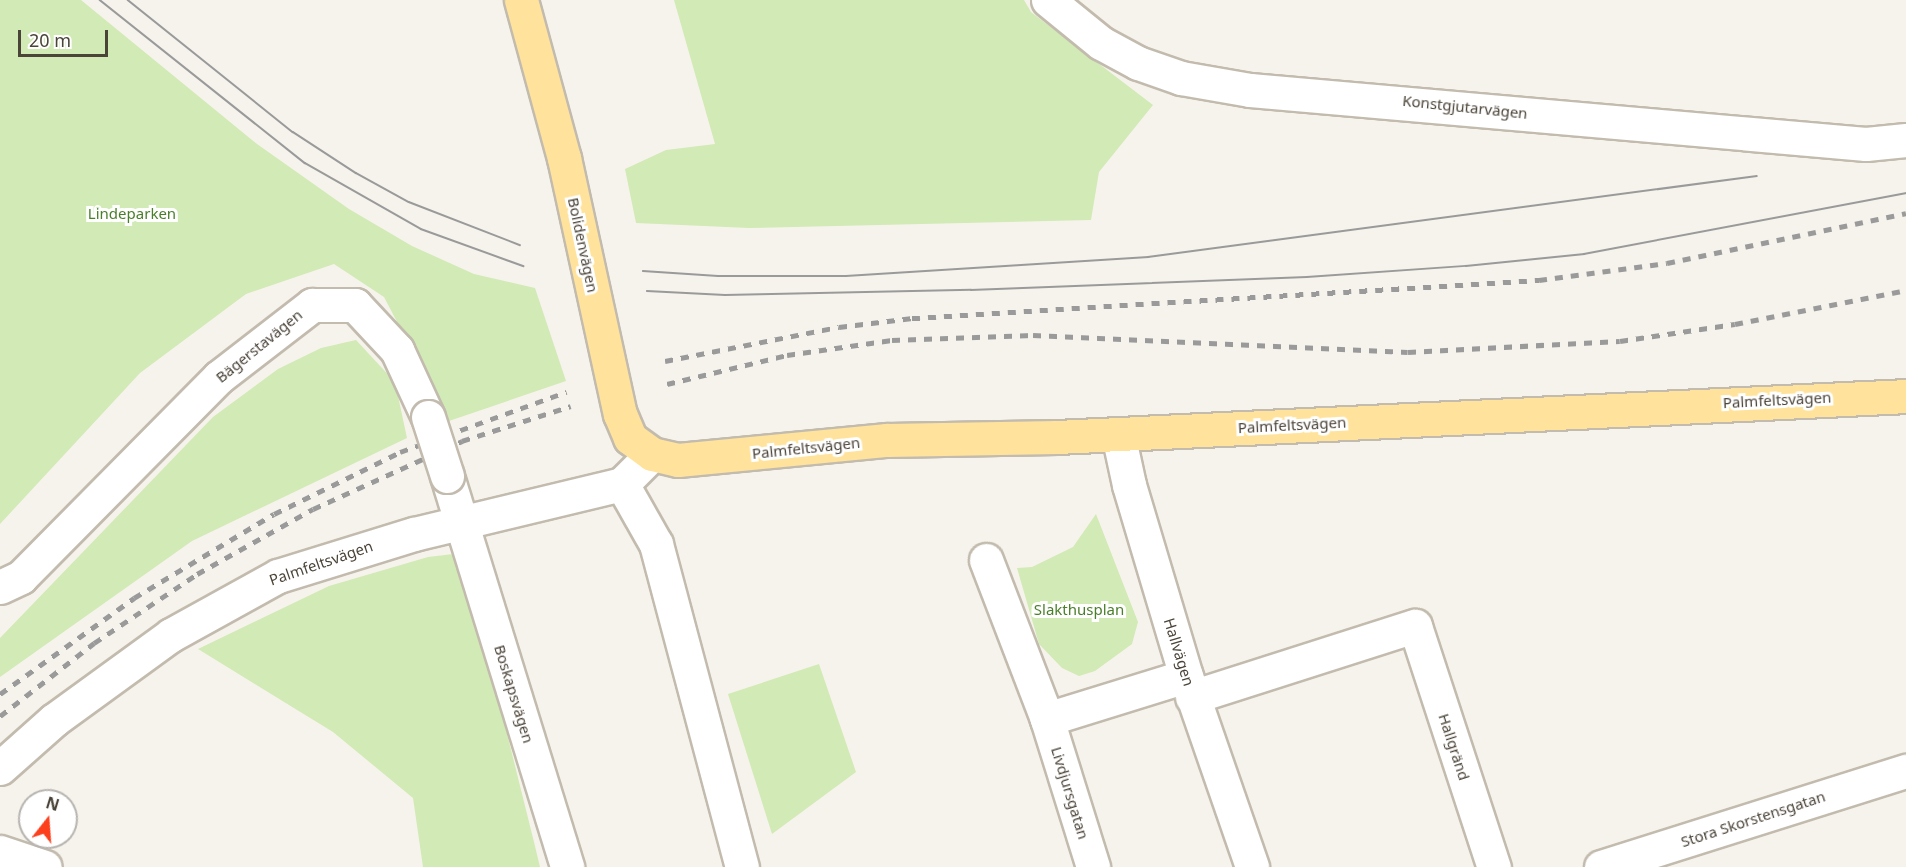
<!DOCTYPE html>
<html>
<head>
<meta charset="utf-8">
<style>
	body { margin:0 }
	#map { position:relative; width:1906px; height:867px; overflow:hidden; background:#f6f3ec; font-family:"Noto Sans",sans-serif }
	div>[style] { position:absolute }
	.green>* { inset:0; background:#d2eab5 }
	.roads { filter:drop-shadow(2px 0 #c2bbae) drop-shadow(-2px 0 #c2bbae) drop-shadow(0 2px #c2bbae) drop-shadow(0 -2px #c2bbae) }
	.minor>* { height:33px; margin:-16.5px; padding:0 16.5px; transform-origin:16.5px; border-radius:16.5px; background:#fff }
	.major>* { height:33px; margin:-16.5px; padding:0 16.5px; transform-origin:16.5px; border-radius:16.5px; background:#ffe39c }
	.tram>* { height:1.5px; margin:-0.75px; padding:0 0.75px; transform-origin:0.75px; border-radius:0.75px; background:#9a9a9a }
	.rail>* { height:4.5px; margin-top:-2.25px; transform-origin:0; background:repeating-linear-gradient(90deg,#9a9a9a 0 8px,transparent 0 16px) }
	.bridges { filter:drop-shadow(2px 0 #c2bbae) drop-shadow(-2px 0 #c2bbae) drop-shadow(0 2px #c2bbae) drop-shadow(0 -2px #c2bbae) }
	.minor-bridge>* { height:33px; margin:-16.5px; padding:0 16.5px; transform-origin:16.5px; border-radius:16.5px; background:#fff }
	span { translate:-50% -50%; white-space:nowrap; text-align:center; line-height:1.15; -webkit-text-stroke:6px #fff; paint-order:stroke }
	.street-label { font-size:15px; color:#4b4439 }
	.park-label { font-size:15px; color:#4a7f2a }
	.north { position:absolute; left:18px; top:789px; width:60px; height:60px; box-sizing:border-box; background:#fff; border:2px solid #b7b4b0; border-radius:50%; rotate:17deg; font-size:16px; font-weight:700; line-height:24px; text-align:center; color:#4b4439 }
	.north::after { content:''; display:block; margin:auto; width:21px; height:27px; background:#fc3f1d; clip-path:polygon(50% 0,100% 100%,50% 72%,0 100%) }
	.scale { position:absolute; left:18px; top:30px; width:90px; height:27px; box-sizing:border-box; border:3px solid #4b4439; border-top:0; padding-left:8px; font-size:18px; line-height:21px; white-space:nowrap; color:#4b4439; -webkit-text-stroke:4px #fff; paint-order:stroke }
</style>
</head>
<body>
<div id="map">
	<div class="green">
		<i style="clip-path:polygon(0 0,81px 0,257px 144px,349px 209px,412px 246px,474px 274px,535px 288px,566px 381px,449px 421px,384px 297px,334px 264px,246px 294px,140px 373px,0 524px)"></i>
		<i style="clip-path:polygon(674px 0,1024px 0,1031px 12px,1153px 105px,1099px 172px,1091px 220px,749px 228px,636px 223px,625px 169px,666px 150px,715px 144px)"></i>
		<i style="clip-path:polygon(356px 340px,395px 382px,407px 438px,192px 541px,0 677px,0 638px,213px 417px,278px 369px,321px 348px)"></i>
		<i style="clip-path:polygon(1096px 514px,1138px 622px,1132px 644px,1095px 671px,1079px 676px,1062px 668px,1039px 644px,1017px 568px,1032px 567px,1073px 547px)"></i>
		<i style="clip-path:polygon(462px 553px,534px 842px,540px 867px,423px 867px,413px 798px,333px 732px,198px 649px,329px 586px,428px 557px)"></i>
		<i style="clip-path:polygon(819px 664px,856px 772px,772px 834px,728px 694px)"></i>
	</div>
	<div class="roads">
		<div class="minor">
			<i style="left:1048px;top:0;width:68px;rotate:39.1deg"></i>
			<i style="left:1101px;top:43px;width:42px;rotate:28.4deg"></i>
			<i style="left:1138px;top:63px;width:46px;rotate:19.2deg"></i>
			<i style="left:1181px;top:78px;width:70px;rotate:9.9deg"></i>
			<i style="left:1250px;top:90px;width:618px;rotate:5.01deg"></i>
			<i style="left:1866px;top:144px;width:40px;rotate:-5.7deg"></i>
			<i style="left:1118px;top:434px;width:52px;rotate:77.8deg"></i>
			<i style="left:1129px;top:485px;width:199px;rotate:73.4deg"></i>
			<i style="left:1186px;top:676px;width:202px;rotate:70.9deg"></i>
			<i style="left:447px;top:476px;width:409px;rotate:72.9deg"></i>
			<i style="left:622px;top:484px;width:69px;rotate:60.5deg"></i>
			<i style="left:656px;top:544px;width:334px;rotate:75.1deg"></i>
			<i style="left:986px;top:560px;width:170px;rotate:69deg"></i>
			<i style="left:1047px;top:719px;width:145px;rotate:-17.2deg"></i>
			<i style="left:0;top:587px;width:23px;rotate:-25deg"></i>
			<i style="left:21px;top:577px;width:281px;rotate:-45.3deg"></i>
			<i style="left:219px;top:377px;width:118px;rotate:-37.7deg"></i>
			<i style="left:312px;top:305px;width:43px"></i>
			<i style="left:355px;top:305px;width:62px;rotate:47deg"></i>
			<i style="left:397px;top:350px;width:74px;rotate:65.2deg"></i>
			<i style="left:1192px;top:697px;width:234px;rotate:-17.7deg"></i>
			<i style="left:1415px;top:626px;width:254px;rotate:71.9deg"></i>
			<i style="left:1047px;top:719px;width:155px;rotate:72.7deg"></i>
			<i style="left:0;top:768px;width:72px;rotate:-41.6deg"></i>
			<i style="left:54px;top:720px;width:145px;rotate:-36deg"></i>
			<i style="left:171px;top:635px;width:122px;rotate:-28.9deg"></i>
			<i style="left:278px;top:576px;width:142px;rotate:-17.2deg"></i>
			<i style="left:414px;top:534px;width:214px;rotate:-13.5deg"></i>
			<i style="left:622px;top:484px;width:42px;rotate:-45deg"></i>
			<i style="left:0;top:852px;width:47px;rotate:18.4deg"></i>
			<i style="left:1601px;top:867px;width:320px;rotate:-17.5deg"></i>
		</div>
		<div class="major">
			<i style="left:521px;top:0;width:164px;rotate:74.8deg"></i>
			<i style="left:564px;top:158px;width:262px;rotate:77.7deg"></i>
			<i style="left:620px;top:414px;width:26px;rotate:67deg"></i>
			<i style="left:630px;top:438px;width:27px;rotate:36deg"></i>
			<i style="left:652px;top:454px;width:27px;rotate:13deg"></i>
			<i style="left:678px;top:460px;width:210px;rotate:-5.5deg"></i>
			<i style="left:887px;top:440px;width:170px;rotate:-1deg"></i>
			<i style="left:1057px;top:437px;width:850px;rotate:-2.76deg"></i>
		</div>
	</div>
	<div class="tram">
		<i style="left:100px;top:0;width:262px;rotate:38.5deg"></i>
		<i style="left:305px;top:163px;width:133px;rotate:29.6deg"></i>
		<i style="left:421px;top:229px;width:109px;rotate:19.9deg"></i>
		<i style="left:128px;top:0;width:211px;rotate:38.7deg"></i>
		<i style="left:293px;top:132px;width:75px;rotate:33.1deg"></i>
		<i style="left:356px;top:173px;width:60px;rotate:28.7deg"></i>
		<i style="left:409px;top:202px;width:119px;rotate:21.2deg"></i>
		<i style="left:643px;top:271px;width:75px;rotate:3.8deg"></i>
		<i style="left:718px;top:276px;width:128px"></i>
		<i style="left:846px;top:276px;width:303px;rotate:-3.6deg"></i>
		<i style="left:1148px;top:257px;width:614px;rotate:-7.58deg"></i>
		<i style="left:647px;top:291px;width:78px;rotate:2.9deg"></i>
		<i style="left:725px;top:295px;width:246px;rotate:-1.2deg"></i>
		<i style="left:971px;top:290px;width:336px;rotate:-2.2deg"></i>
		<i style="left:1307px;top:277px;width:159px;rotate:-4deg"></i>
		<i style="left:1466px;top:266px;width:119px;rotate:-5.8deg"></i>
		<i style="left:1584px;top:254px;width:328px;rotate:-10.7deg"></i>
	</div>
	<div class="rail">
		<i style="left:665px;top:361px;width:177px;rotate:-11.1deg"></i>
		<i style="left:839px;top:327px;width:74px;rotate:-7deg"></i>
		<i style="left:912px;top:318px;width:628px;rotate:-3.47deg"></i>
		<i style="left:1539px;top:280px;width:129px;rotate:-7.6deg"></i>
		<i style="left:1667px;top:263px;width:244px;rotate:-11.8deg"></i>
		<i style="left:667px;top:384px;width:123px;rotate:-13.6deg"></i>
		<i style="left:787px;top:355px;width:106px;rotate:-8.1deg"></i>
		<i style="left:892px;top:340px;width:141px;rotate:-2deg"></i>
		<i style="left:1033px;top:335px;width:375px;rotate:2.6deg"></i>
		<i style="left:1408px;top:352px;width:212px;rotate:-3deg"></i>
		<i style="left:1620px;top:341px;width:116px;rotate:-8.4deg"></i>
		<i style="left:1735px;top:324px;width:174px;rotate:-11.2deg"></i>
		<i style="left:0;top:694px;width:165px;rotate:-35.6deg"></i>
		<i style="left:134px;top:598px;width:163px;rotate:-31deg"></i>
		<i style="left:274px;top:514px;width:140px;rotate:-26.2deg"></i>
		<i style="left:400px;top:452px;width:177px;rotate:-19.9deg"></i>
		<i style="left:0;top:716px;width:119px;rotate:-37.8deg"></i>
		<i style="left:94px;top:643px;width:124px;rotate:-33.8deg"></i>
		<i style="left:197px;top:574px;width:133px;rotate:-29.3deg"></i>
		<i style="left:313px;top:509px;width:164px;rotate:-24.5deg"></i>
		<i style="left:462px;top:441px;width:114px;rotate:-17.8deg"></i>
	</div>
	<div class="bridges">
		<div class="minor-bridge">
			<i style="left:428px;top:417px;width:62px;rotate:72.1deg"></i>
		</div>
	</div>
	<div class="street-label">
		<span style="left:1465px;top:107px;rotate:6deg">Konstgjutarvägen</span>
		<span style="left:583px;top:245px;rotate:78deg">Bolidenvägen</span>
		<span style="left:259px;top:346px;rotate:-39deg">Bägerstavägen</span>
		<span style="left:1777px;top:400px;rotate:-3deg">Palmfeltsvägen</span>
		<span style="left:1292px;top:425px;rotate:-3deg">Palmfeltsvägen</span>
		<span style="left:806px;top:448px;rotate:-6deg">Palmfeltsvägen</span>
		<span style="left:321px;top:563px;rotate:-19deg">Palmfeltsvägen</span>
		<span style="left:1179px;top:652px;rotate:73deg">Hallvägen</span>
		<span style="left:514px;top:694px;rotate:73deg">Boskapsvägen</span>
		<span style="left:1454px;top:747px;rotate:72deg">Hallgränd</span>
		<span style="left:1070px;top:793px;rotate:73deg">Livdjursgatan</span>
		<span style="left:1753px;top:819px;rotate:-18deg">Stora Skorstensgatan</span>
	</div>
	<div class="park-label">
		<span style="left:132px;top:214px">Lindeparken</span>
		<span style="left:1079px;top:610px">Slakthusplan</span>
	</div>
	<div class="north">N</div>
	<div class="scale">20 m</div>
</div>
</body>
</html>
